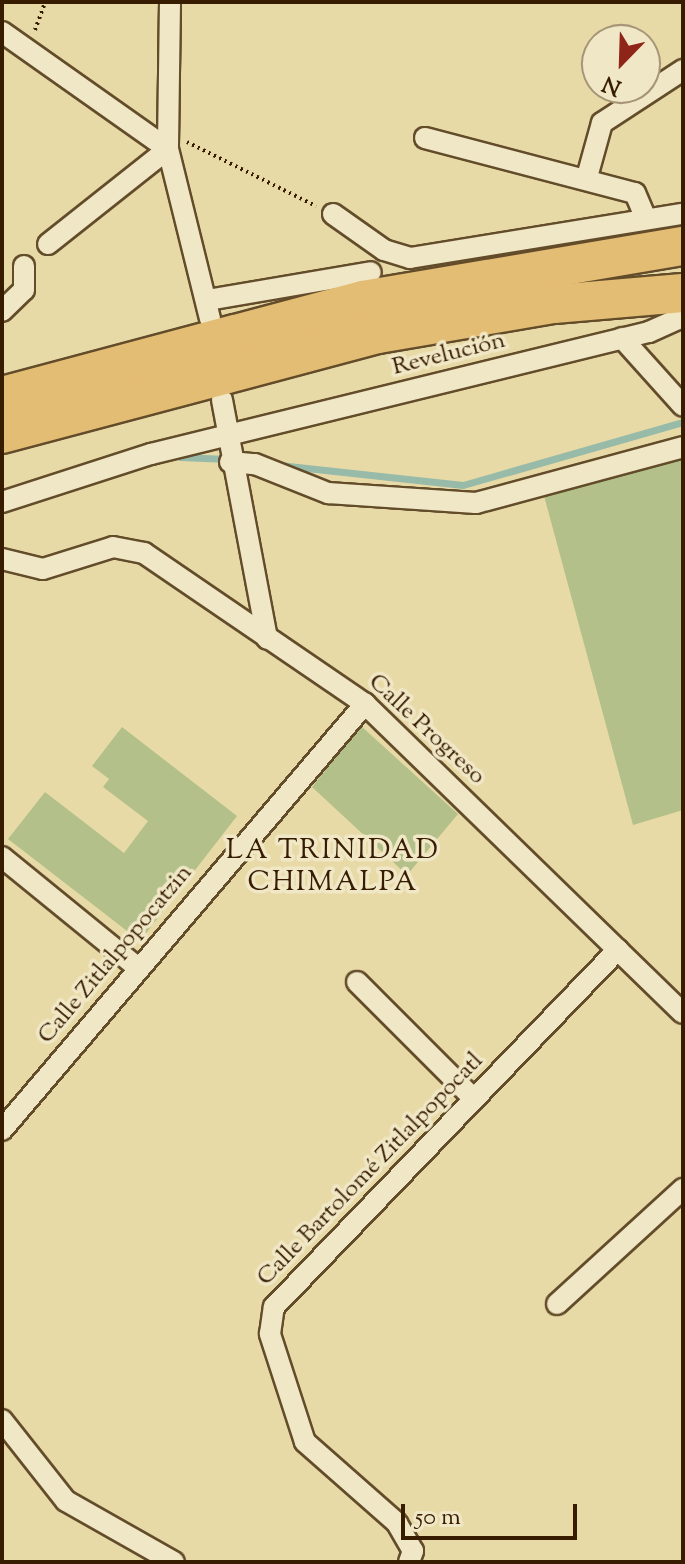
<!DOCTYPE html>
<html>
<head>
<meta charset="utf-8">
<style>
	body { margin:0 }
	#map { position:relative; width:685px; height:1564px; overflow:hidden; background:#e8daa7; font-family:"Sorts Mill Goudy",serif }
	div>[style] { position:absolute }
	.green>* { inset:0; background:#b3c089 }
	.stream>* { height:7px; margin:-3.5px; padding:0 3.5px; transform-origin:3.5px; border-radius:3.5px; background:#97bba8 }
	.path>* { height:4px; margin-top:-2px; transform-origin:0; background:repeating-linear-gradient(90deg,#371c00 0 2px,transparent 0 6px) }
	.roads { filter:drop-shadow(2px 0 #634c2a) drop-shadow(-2px 0 #634c2a) drop-shadow(0 2px #634c2a) drop-shadow(0 -2px #634c2a) }
	.minor>* { height:20px; margin:-10px; padding:0 10px; transform-origin:10px; border-radius:10px; background:#f0e7c6 }
	.motorway>* { height:38px; margin:-19px; padding:0 19px; transform-origin:19px; border-radius:19px; background:#e4bd74 }
	span { translate:-50% -50%; white-space:nowrap; text-align:center; line-height:1.15; -webkit-text-stroke:7px #f0e7c6; paint-order:stroke }
	.street-label { font-size:24px; color:#371c00 }
	.quarter-label { font-size:28px; color:#371c00; letter-spacing:2px }
	.frame { position:absolute; inset:0; border:4px solid #371c00; pointer-events:none }
	.north { position:absolute; left:581px; top:24px; width:80px; height:80px; box-sizing:border-box; background:#f0e7c6; border:2px solid #a69677; border-radius:50%; rotate:203deg; font-size:22px; font-weight:700; line-height:32px; text-align:center; color:#371c00 }
	.north::after { content:''; display:block; margin:auto; width:28px; height:36px; background:#8f2418; clip-path:polygon(50% 0,100% 100%,50% 72%,0 100%) }
	.scale { position:absolute; left:401px; top:1504px; width:176px; height:36px; box-sizing:border-box; border:4px solid #371c00; border-top:0; padding-left:10px; font-size:24px; line-height:28px; white-space:nowrap; color:#371c00; -webkit-text-stroke:6px #f0e7c6; paint-order:stroke }
</style>
</head>
<body>
<div id="map">
	<div class="green">
		<i style="clip-path:polygon(683px 454px,683px 810px,633px 825px,543px 492px)"></i>
		<i style="clip-path:polygon(361px 726px,458px 814px,407px 875px,312px 787px)"></i>
		<i style="clip-path:polygon(122px 727px,237px 816px,140px 941px,8px 839px,45px 792px,124px 853px,148px 821px,103px 787px,109px 779px,92px 766px)"></i>
	</div>
	<div class="stream">
		<i style="left:180px;top:457px;width:47px;rotate:2.4deg"></i>
		<i style="left:279px;top:465px;width:185px;rotate:6.2deg"></i>
		<i style="left:463px;top:485px;width:229px;rotate:-16deg"></i>
	</div>
	<div class="path">
		<i style="left:35px;top:30px;width:30px;rotate:-70deg"></i>
		<i style="left:187px;top:142px;width:144px;rotate:26.4deg"></i>
	</div>
	<div class="roads">
		<div class="minor">
			<i style="left:170px;top:2px;width:147px;rotate:90.8deg"></i>
			<i style="left:168px;top:149px;width:175px;rotate:76.1deg"></i>
			<i style="left:2px;top:32px;width:203px;rotate:35.2deg"></i>
			<i style="left:168px;top:149px;width:153px;rotate:141.6deg"></i>
			<i style="left:425px;top:138px;width:217px;rotate:14.7deg"></i>
			<i style="left:635px;top:193px;width:28px;rotate:67deg"></i>
			<i style="left:587px;top:177px;width:56px;rotate:-74.5deg"></i>
			<i style="left:602px;top:123px;width:97px;rotate:-33.2deg"></i>
			<i style="left:333px;top:214px;width:62px;rotate:35.2deg"></i>
			<i style="left:384px;top:250px;width:27px;rotate:17deg"></i>
			<i style="left:410px;top:258px;width:277px;rotate:-9.2deg"></i>
			<i style="left:208px;top:300px;width:165px;rotate:-9.7deg"></i>
			<i style="left:2px;top:311px;width:30px;rotate:-44deg"></i>
			<i style="left:24px;top:290px;width:24px;rotate:-90deg"></i>
			<i style="left:622px;top:338px;width:91px;rotate:48.1deg"></i>
			<i style="left:222px;top:400px;width:243px;rotate:79.3deg"></i>
			<i style="left:230px;top:462px;width:25px;rotate:5deg"></i>
			<i style="left:255px;top:464px;width:79px;rotate:21.7deg"></i>
			<i style="left:328px;top:493px;width:148px;rotate:3.9deg"></i>
			<i style="left:476px;top:503px;width:214px;rotate:-15.1deg"></i>
			<i style="left:2px;top:502px;width:157px;rotate:-17.9deg"></i>
			<i style="left:151px;top:454px;width:513px;rotate:-13.77deg"></i>
			<i style="left:649px;top:332px;width:37px;rotate:-24deg"></i>
			<i style="left:2px;top:559px;width:42px;rotate:13.7deg"></i>
			<i style="left:43px;top:569px;width:73px;rotate:-17.4deg"></i>
			<i style="left:113px;top:547px;width:32px;rotate:11deg"></i>
			<i style="left:144px;top:553px;width:268px;rotate:34.3deg"></i>
			<i style="left:365px;top:704px;width:443px;rotate:44.2deg"></i>
			<i style="left:2px;top:857px;width:176px;rotate:39.2deg"></i>
			<i style="left:357px;top:982px;width:165px;rotate:45deg"></i>
			<i style="left:2px;top:1130px;width:560px;rotate:-49.57deg"></i>
			<i style="left:557px;top:1304px;width:171px;rotate:-42.4deg"></i>
			<i style="left:2px;top:1420px;width:103px;rotate:51.7deg"></i>
			<i style="left:66px;top:1501px;width:124px;rotate:29.5deg"></i>
			<i style="left:409px;top:1562px;width:12px;rotate:-70deg"></i>
			<i style="left:413px;top:1551px;width:32px;rotate:-120deg"></i>
			<i style="left:397px;top:1523px;width:123px;rotate:-138.6deg"></i>
			<i style="left:305px;top:1442px;width:114px;rotate:-108deg"></i>
			<i style="left:270px;top:1334px;width:27px;rotate:-82deg"></i>
			<i style="left:274px;top:1307px;width:496px;rotate:-46.1deg"></i>
		</div>
		<div class="motorway">
			<i style="left:2px;top:396px;width:374px;rotate:-14.9deg"></i>
			<i style="left:363px;top:300px;width:325px;rotate:-9.6deg"></i>
			<i style="left:2px;top:434px;width:389px;rotate:-14.9deg"></i>
			<i style="left:378px;top:334px;width:179px;rotate:-9.7deg"></i>
			<i style="left:554px;top:304px;width:129px;rotate:-4.9deg"></i>
		</div>
	</div>
	<div class="street-label">
		<span style="left:449px;top:355px;rotate:-14deg">Revelución</span>
		<span style="left:426px;top:730px;rotate:43deg">Calle Progreso</span>
		<span style="left:116px;top:955px;rotate:-50deg">Calle Zitlalpopocatzin</span>
		<span style="left:371px;top:1170px;rotate:-46deg">Calle Bartolomé Zitlalpopocatl</span>
	</div>
	<div class="quarter-label">
		<span style="left:333px;top:867px">LA TRINIDAD<br>CHIMALPA</span>
	</div>
	<div class="frame"></div>
	<div class="north">N</div>
	<div class="scale">50 m</div>
</div>
</body>
</html>
